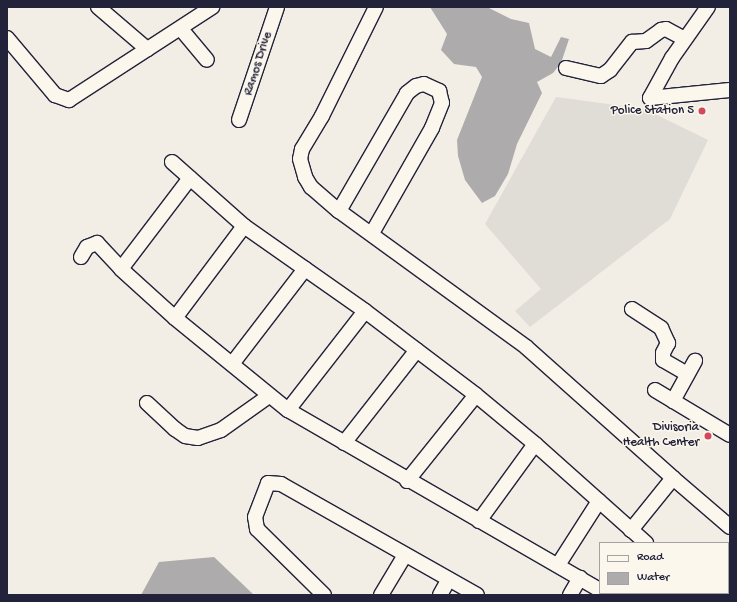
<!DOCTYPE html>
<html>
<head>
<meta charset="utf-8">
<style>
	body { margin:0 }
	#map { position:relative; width:737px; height:602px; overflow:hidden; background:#f2eee5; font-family:"Gochi Hand",sans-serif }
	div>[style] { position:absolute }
	.built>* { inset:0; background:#e0dcd6 }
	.water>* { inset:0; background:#aeabad }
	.roads { filter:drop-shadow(1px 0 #22223b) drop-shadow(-1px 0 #22223b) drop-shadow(0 1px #22223b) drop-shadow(0 -1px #22223b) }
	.minor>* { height:14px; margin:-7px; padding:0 7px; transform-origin:7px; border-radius:7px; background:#fbf7ec }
	.dots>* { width:11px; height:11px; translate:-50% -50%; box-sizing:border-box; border:2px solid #fbf7ec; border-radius:50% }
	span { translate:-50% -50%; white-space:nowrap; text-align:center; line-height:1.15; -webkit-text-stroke:3px #fbf7ec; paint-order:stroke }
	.street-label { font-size:13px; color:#22223b }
	.poi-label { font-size:13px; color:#22223b }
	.right { translate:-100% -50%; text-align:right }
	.frame { position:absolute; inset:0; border:8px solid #22223b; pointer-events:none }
	.legend { position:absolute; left:599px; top:542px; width:130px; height:52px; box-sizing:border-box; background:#fbf7ec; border:1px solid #a4a2a5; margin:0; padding:5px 7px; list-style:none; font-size:12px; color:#22223b }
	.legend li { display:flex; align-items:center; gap:8px; height:20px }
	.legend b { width:20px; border:1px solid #a4a2a5 }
</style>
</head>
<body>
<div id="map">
	<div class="built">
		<i style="clip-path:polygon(556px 97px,645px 109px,708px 140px,670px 219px,530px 327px,515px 311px,541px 289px,485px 224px)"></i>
	</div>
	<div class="water">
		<i style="clip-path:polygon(430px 7px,487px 7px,511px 19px,529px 23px,535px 49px,551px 57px,561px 37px,569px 39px,561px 63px,553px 73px,537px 82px,542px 93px,517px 144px,508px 174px,495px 196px,482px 203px,465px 180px,458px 156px,457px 140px,482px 77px,476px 67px,454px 64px,441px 50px,447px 34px)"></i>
		<i style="clip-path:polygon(214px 557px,254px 595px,141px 595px,159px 562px)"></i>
	</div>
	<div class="roads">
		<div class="minor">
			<i style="left:98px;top:7px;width:65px;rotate:40.6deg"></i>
			<i style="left:376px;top:7px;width:122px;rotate:116.4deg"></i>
			<i style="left:322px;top:116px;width:39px;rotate:121deg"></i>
			<i style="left:302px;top:149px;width:10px;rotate:101deg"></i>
			<i style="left:300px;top:159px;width:19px;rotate:74deg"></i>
			<i style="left:305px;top:177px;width:12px;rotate:59deg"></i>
			<i style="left:311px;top:187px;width:37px;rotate:41deg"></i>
			<i style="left:339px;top:211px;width:231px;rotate:36deg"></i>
			<i style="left:526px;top:347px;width:197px;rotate:41.7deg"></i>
			<i style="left:673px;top:478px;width:67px;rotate:128.9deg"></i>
			<i style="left:181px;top:29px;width:40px;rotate:50deg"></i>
			<i style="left:7px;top:38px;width:75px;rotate:49.9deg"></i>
			<i style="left:55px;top:95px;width:15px;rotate:20deg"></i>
			<i style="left:69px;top:100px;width:171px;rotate:-33deg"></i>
			<i style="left:566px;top:68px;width:36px;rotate:13deg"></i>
			<i style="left:601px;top:76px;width:11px;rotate:-34deg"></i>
			<i style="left:610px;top:70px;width:36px;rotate:-52deg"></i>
			<i style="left:632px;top:42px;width:14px;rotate:-4deg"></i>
			<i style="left:646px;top:41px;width:19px;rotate:-36deg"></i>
			<i style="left:661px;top:30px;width:5px;rotate:-11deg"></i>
			<i style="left:666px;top:29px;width:21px;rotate:28deg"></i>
			<i style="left:650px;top:98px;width:46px;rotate:-61.2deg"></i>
			<i style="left:672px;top:58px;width:62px;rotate:-54.8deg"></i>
			<i style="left:650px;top:98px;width:80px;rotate:-5.7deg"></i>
			<i style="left:239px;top:120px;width:119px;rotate:-71.4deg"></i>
			<i style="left:172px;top:162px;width:96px;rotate:41.6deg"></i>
			<i style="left:244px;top:226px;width:148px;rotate:35.1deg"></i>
			<i style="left:365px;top:311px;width:139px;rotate:37.1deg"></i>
			<i style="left:476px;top:395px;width:77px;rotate:39.7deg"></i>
			<i style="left:535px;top:444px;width:149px;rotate:41.7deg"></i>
			<i style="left:190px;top:178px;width:114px;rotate:127.2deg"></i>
			<i style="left:121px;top:269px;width:73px;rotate:42.2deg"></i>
			<i style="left:175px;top:318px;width:146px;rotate:39.2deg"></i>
			<i style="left:288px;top:410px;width:360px;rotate:30deg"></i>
			<i style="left:339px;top:211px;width:136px;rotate:-60deg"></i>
			<i style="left:407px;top:93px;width:11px;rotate:-38deg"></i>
			<i style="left:416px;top:86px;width:8px;rotate:-14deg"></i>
			<i style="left:424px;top:84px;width:17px;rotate:25deg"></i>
			<i style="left:439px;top:91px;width:12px;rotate:76deg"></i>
			<i style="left:442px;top:103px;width:27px;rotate:112deg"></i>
			<i style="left:432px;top:128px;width:121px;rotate:119.7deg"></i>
			<i style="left:81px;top:257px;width:12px;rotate:-59deg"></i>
			<i style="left:87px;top:247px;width:11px;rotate:-22deg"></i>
			<i style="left:97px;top:243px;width:35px;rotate:47deg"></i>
			<i style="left:632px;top:309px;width:35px;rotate:33deg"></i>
			<i style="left:661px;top:328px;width:17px;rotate:65deg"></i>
			<i style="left:668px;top:343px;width:11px;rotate:117deg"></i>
			<i style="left:663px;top:353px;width:7px;rotate:90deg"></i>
			<i style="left:663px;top:360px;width:28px;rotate:30deg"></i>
			<i style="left:175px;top:318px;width:115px;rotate:-53.1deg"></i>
			<i style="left:232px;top:364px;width:120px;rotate:-52.5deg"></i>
			<i style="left:655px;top:390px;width:87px;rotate:31deg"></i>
			<i style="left:673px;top:401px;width:46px;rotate:-61.2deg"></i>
			<i style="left:147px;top:403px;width:38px;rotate:43deg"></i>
			<i style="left:175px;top:429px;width:12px;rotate:35deg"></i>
			<i style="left:185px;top:436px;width:13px;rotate:9deg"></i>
			<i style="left:198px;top:438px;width:24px;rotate:-19deg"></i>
			<i style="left:221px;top:430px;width:59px;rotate:-35.3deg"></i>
			<i style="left:288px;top:410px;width:125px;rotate:-52.1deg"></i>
			<i style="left:344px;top:443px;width:118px;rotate:-51.9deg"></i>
			<i style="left:673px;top:478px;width:75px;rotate:40.7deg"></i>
			<i style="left:407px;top:481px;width:110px;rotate:-51.3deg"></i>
			<i style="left:479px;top:521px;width:95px;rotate:-54deg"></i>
			<i style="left:558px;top:565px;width:76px;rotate:-57.4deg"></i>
			<i style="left:324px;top:595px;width:94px;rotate:-135.4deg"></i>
			<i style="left:257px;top:529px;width:12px;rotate:-99deg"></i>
			<i style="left:255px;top:517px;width:36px;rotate:-69deg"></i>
			<i style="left:268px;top:483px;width:13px;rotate:4deg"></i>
			<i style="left:281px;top:484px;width:225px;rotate:29.5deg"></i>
			<i style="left:381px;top:595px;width:47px;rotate:-59deg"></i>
			<i style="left:440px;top:595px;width:18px;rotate:-61deg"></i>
			<i style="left:570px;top:595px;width:20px;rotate:-60deg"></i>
		</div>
	</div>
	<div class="dots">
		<i style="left:702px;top:111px;background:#d1495b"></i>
		<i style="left:708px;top:436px;background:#d1495b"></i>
	</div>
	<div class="street-label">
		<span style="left:259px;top:64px;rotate:-72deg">Ramos Drive</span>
	</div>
	<div class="poi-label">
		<span class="right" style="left:694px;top:111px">Police Station 5</span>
		<span class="right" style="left:699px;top:436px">Divisoria<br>Health Center</span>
	</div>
	<div class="frame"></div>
	<ul class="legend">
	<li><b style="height:5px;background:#fbf7ec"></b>Road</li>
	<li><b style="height:11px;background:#aeabad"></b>Water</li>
	</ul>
</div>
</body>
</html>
